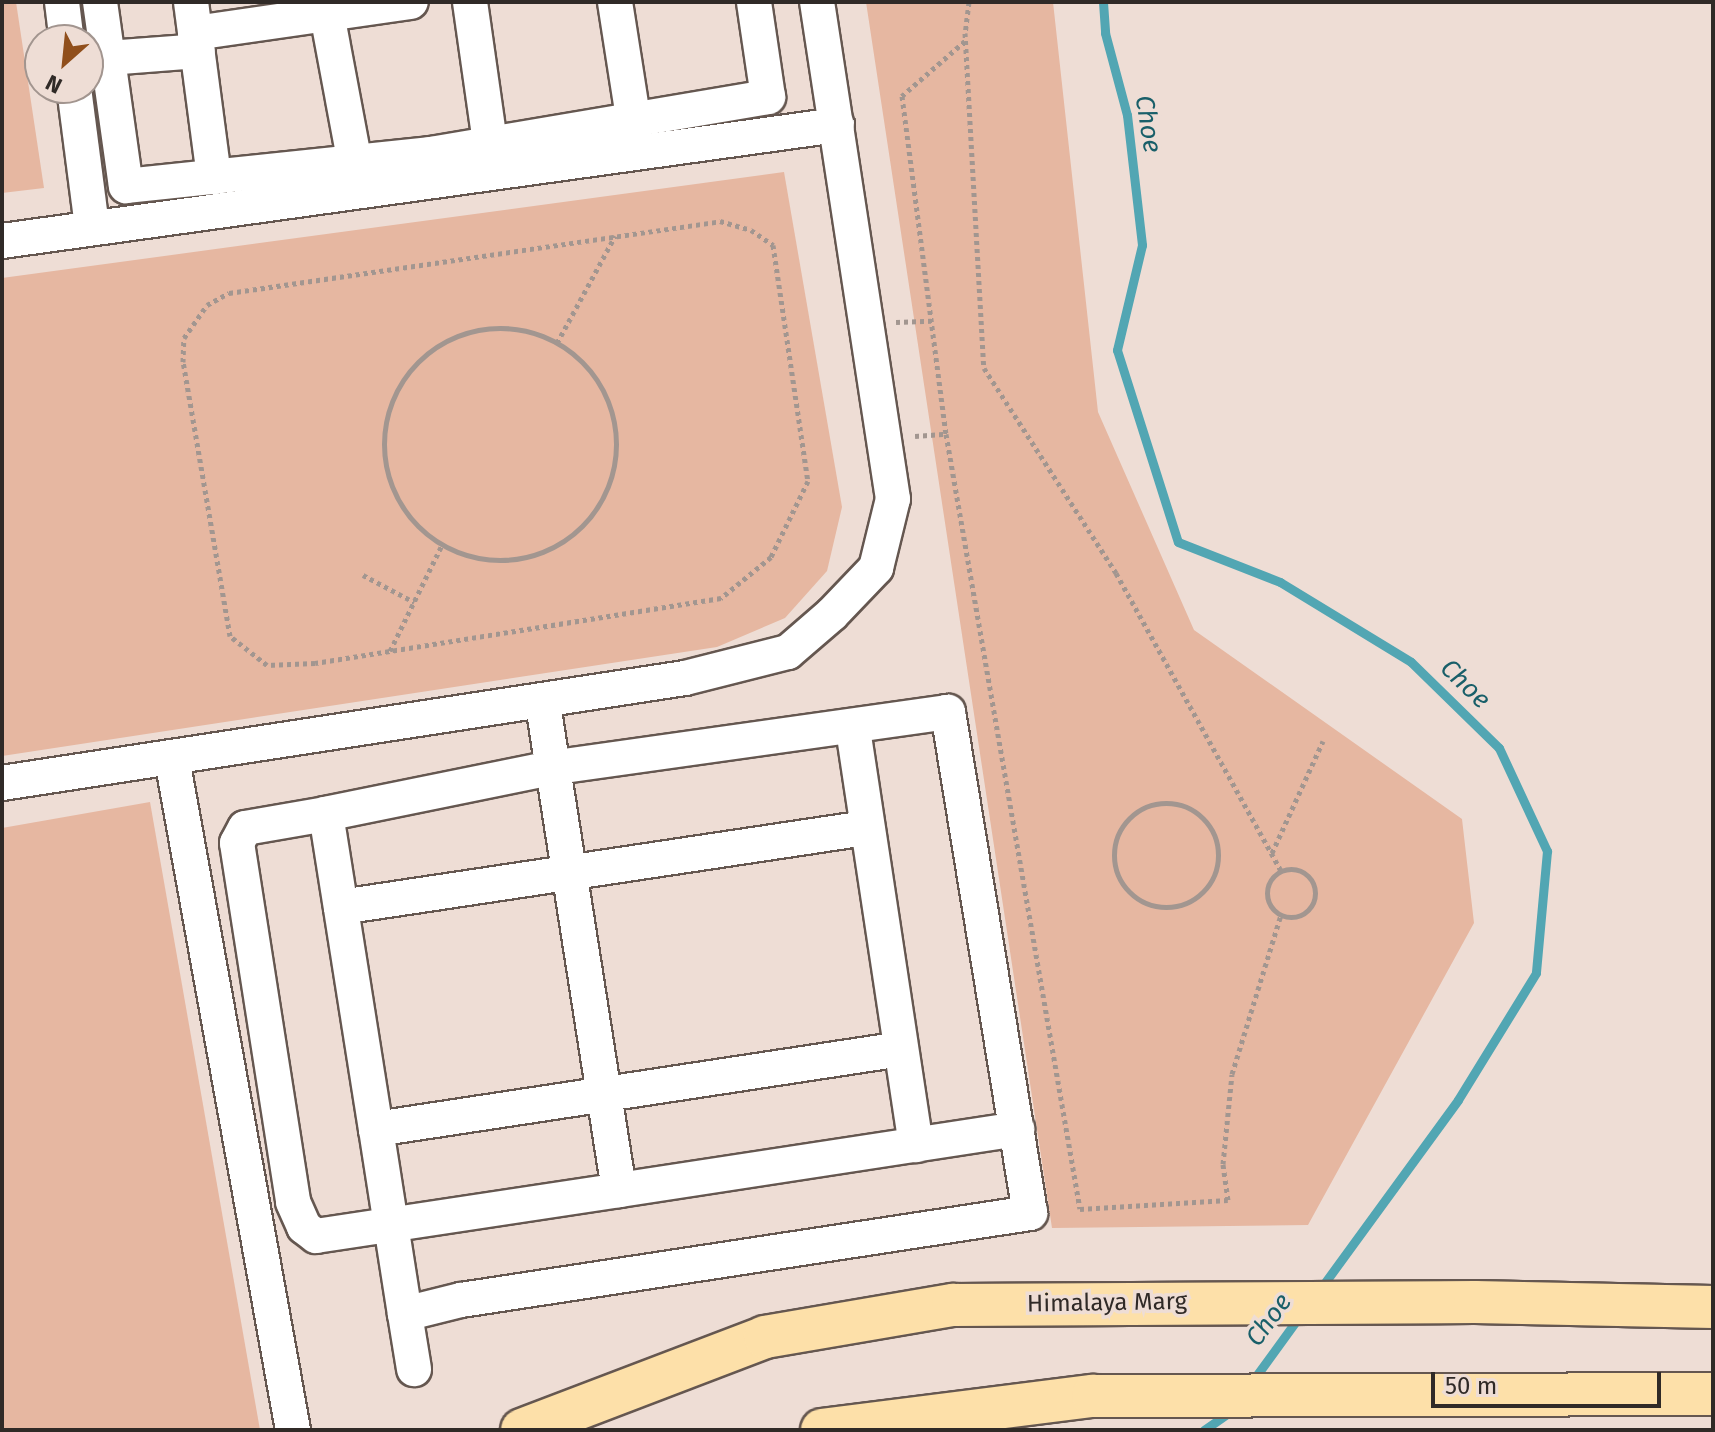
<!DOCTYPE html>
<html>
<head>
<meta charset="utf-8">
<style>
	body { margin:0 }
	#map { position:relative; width:1715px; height:1432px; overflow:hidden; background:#eeddd5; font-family:"Fira Sans",sans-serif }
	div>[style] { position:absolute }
	.green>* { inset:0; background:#e6b7a1 }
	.stream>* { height:9px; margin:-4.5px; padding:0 4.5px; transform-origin:4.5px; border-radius:4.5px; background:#52a6b3 }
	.path>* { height:5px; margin-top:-2.5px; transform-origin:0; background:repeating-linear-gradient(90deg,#a29690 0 4px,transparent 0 8px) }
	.path>.ring { margin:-2.5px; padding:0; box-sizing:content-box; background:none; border:5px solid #a29690; border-radius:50% }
	.roads { filter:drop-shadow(2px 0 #655750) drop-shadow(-2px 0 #655750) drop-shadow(0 2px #655750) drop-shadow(0 -2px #655750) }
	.minor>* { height:34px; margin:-17px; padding:0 17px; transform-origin:17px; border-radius:17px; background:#fff }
	.major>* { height:42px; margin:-21px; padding:0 21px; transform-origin:21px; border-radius:21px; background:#fde0a9 }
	span { translate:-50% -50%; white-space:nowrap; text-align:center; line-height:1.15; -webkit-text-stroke:7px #eeddd5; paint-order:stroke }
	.street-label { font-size:24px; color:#302a27 }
	.water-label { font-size:26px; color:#195f69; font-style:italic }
	.frame { position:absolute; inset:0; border:4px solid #302a27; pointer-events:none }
	.north { position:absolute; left:24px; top:24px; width:80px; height:80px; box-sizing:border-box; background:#eeddd5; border:2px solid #a2958f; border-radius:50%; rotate:207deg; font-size:22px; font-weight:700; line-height:32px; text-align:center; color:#302a27 }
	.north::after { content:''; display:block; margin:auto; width:28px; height:36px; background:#904f1c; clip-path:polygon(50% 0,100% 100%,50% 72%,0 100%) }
	.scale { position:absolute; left:1431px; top:1372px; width:230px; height:36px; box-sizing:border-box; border:4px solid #302a27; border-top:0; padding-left:10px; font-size:24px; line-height:28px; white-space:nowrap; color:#302a27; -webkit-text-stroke:6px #eeddd5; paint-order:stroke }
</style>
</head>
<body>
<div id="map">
	<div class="green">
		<i style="clip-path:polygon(2px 2px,16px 2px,44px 188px,2px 193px)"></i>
		<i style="clip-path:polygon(866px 2px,1053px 2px,1098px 412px,1194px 630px,1462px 819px,1474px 923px,1308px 1225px,1052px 1228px)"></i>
		<i style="clip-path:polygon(784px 172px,842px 507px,827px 571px,785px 618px,717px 647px,2px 756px,2px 278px)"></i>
		<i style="clip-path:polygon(150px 802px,260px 1430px,2px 1430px,2px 828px)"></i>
	</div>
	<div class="stream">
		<i style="left:1103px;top:2px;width:31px;rotate:86deg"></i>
		<i style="left:1105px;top:33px;width:85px;rotate:75deg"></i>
		<i style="left:1127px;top:115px;width:131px;rotate:83.4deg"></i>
		<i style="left:1142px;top:245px;width:108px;rotate:103.4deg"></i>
		<i style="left:1117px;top:350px;width:201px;rotate:72.4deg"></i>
		<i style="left:1178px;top:542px;width:110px;rotate:21.4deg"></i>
		<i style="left:1280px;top:582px;width:153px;rotate:31.4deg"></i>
		<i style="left:1411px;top:662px;width:123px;rotate:44.3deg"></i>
		<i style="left:1499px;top:748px;width:114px;rotate:65deg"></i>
		<i style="left:1547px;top:851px;width:122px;rotate:95.2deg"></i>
		<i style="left:1536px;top:973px;width:149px;rotate:121.6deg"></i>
		<i style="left:1458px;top:1100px;width:234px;rotate:126.1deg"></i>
		<i style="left:1251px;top:1383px;width:82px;rotate:-54deg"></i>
		<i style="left:1204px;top:1430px;width:33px;rotate:-35deg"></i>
	</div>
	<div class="path">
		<i style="left:969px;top:2px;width:31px;rotate:97deg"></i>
		<i style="left:965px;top:33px;width:336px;rotate:86.8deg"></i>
		<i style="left:984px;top:368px;width:244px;rotate:57.2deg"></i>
		<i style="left:1116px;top:573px;width:341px;rotate:61deg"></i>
		<i style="left:965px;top:41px;width:84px;rotate:138.9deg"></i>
		<i style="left:902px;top:96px;width:341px;rotate:82.6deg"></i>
		<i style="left:946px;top:434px;width:786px;rotate:80.19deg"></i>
		<i style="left:1080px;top:1209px;width:148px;rotate:-3.5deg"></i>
		<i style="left:1228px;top:1200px;width:36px;rotate:-98deg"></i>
		<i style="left:1223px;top:1164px;width:90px;rotate:-84.3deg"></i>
		<i style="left:1232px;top:1074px;width:166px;rotate:-72.9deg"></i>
		<i style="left:720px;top:221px;width:32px;rotate:16deg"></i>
		<i style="left:751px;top:230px;width:27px;rotate:34deg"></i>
		<i style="left:773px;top:245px;width:239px;rotate:81.6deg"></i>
		<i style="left:808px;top:481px;width:85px;rotate:116deg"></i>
		<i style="left:771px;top:557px;width:65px;rotate:140.6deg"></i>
		<i style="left:721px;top:598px;width:411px;rotate:170.9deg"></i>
		<i style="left:315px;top:663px;width:48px;rotate:177.6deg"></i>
		<i style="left:267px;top:665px;width:47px;rotate:-141.9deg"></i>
		<i style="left:230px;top:636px;width:278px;rotate:-99.7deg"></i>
		<i style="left:183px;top:362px;width:24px;rotate:-88deg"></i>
		<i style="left:184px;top:338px;width:40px;rotate:-55.1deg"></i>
		<i style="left:207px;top:305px;width:25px;rotate:-29deg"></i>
		<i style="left:229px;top:293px;width:496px;rotate:-8.3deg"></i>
		<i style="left:896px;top:322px;width:35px;rotate:-2deg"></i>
		<i class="ring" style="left:384px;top:328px;width:227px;height:227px"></i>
		<i style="left:557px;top:343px;width:122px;rotate:-61.5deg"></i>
		<i style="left:915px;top:436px;width:31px;rotate:-4deg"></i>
		<i style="left:363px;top:575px;width:58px;rotate:27.9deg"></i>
		<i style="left:390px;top:651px;width:118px;rotate:-63.9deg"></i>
		<i class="ring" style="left:1114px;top:803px;width:99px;height:99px"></i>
		<i style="left:1272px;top:853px;width:123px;rotate:-65.5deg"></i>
		<i class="ring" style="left:1267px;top:869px;width:43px;height:43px"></i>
	</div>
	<div class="roads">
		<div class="minor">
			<i style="left:62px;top:2px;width:38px;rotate:83deg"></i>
			<i style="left:100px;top:2px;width:186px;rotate:82deg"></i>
			<i style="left:126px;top:186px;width:307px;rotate:-6deg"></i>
			<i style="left:431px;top:154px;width:342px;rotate:-9.6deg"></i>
			<i style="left:768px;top:97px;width:96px;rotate:-98.4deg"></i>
			<i style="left:191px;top:2px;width:177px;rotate:82.5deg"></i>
			<i style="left:470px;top:2px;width:142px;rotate:81.9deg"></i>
			<i style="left:615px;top:2px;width:122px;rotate:81.1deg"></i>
			<i style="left:327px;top:14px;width:152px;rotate:79.4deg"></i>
			<i style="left:195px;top:33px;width:218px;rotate:-8.2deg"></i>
			<i style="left:108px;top:58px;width:90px;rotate:-4.4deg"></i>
			<i style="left:74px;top:88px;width:140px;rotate:82.6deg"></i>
			<i style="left:2px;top:241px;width:843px;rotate:-7.91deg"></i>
			<i style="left:853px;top:729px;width:421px;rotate:81.4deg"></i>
			<i style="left:172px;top:759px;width:682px;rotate:79.78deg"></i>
			<i style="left:2px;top:783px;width:691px;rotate:-8.74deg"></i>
			<i style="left:685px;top:678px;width:106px;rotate:-14.2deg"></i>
			<i style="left:788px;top:652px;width:58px;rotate:-40.8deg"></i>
			<i style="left:832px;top:614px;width:64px;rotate:-46.3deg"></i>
			<i style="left:876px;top:568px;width:71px;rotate:-76.2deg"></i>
			<i style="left:893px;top:499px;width:503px;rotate:-98.69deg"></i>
			<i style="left:326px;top:814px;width:82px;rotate:170.2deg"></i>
			<i style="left:245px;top:828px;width:17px;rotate:118deg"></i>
			<i style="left:237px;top:843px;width:363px;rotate:81.1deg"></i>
			<i style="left:293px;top:1202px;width:27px;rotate:66deg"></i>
			<i style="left:304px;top:1227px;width:15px;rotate:37deg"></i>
			<i style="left:316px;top:1236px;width:306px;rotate:-8.6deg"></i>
			<i style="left:619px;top:1190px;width:494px;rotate:-98.9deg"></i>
			<i style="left:341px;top:907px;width:531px;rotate:-8.56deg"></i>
			<i style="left:376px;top:1129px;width:531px;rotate:-8.66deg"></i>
			<i style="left:619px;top:1190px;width:403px;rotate:-8.7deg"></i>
			<i style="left:405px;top:1314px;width:58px;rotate:-14deg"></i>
			<i style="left:461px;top:1300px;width:576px;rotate:-8.69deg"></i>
			<i style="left:1030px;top:1213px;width:508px;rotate:-99.3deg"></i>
			<i style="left:948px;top:712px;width:396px;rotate:172deg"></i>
			<i style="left:556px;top:767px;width:235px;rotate:168.5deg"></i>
			<i style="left:326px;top:814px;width:319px;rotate:81deg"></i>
			<i style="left:376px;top:1129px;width:187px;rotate:81.1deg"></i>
			<i style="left:405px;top:1314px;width:56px;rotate:80.7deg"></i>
		</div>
		<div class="major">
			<i style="left:522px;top:1430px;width:260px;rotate:-20.9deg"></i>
			<i style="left:765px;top:1337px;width:191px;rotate:-9.7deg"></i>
			<i style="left:953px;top:1305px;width:522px;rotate:-0.33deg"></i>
			<i style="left:1475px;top:1302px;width:238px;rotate:1.2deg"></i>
			<i style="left:822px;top:1430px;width:273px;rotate:-7.2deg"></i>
			<i style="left:1093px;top:1396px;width:620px;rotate:-0.18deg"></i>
		</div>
	</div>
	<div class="street-label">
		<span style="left:1107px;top:1303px;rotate:-1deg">Himalaya Marg</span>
	</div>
	<div class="water-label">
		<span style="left:1148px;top:124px;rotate:81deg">Choe</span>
		<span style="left:1465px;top:684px;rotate:44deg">Choe</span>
		<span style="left:1269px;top:1320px;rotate:-54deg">Choe</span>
	</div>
	<div class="frame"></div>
	<div class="north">N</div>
	<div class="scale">50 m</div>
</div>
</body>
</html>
